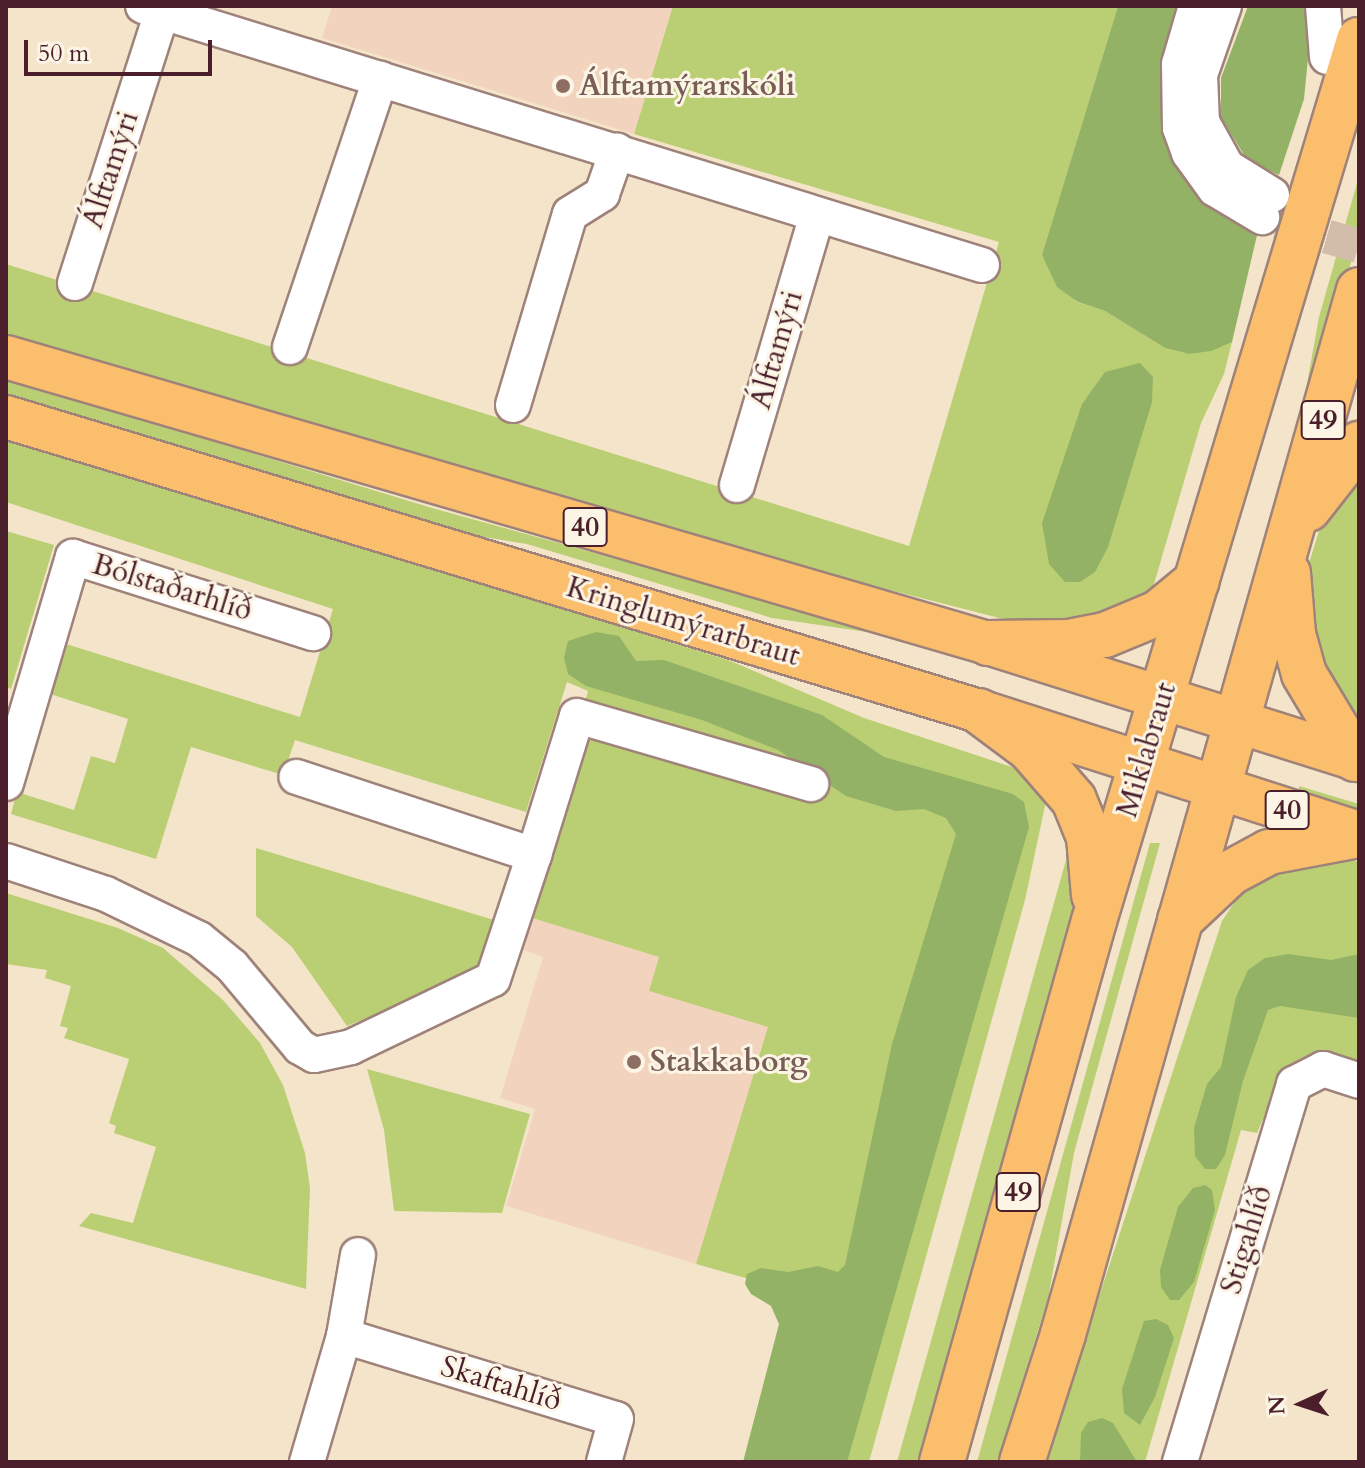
<!DOCTYPE html>
<html>
<head>
<meta charset="utf-8">
<style>
	body { margin:0 }
	#map { position:relative; width:1365px; height:1468px; overflow:hidden; background:#f4e5ca; font-family:Cardo,serif }
	div>[style] { position:absolute }
	.built>* { inset:0; background:#f2d4be }
	.green>* { inset:0; background:#bacf73 }
	.forest>* { inset:0; background:#93b265 }
	.minor-tunnel>* { height:34px; margin-top:-17px; transform-origin:0; background:repeating-linear-gradient(90deg,#d2bdaa 0 34px,transparent 0 51px) }
	.roads { filter:drop-shadow(2px 0 #9f827a) drop-shadow(-2px 0 #9f827a) drop-shadow(0 2px #9f827a) drop-shadow(0 -2px #9f827a) }
	.minor>* { height:34px; margin:-17px; padding:0 17px; transform-origin:17px; border-radius:17px; background:#fff }
	.major>* { height:42px; margin:-21px; padding:0 21px; transform-origin:21px; border-radius:21px; background:#fabe6d }
	.highway>* { height:44px; margin:-22px; padding:0 22px; transform-origin:22px; border-radius:22px; background:#fabe6d }
	.dots>* { width:22px; height:22px; translate:-50% -50%; box-sizing:border-box; border:4px solid #fcf5e5; border-radius:50% }
	span { translate:-50% -50%; white-space:nowrap; text-align:center; line-height:1.15; -webkit-text-stroke:6px #fcf5e5; paint-order:stroke }
	.shield-label span { padding:2px 6px; background:#fcf5e5; border:2px solid; border-radius:6px; -webkit-text-stroke-width:0 }
	.shield-label { font-size:28px; color:#4a1f2b; font-weight:700 }
	.education-label { font-size:30px; color:#785e54; font-weight:700 }
	.left { translate:0 -50%; text-align:left }
	.street-label { font-size:30px; color:#4a1f2b }
	.frame { position:absolute; inset:0; border:8px solid #4a1f2b; pointer-events:none }
	.north { position:absolute; left:1261px; top:1364px; width:80px; height:80px; -webkit-text-stroke:6px #fcf5e5; paint-order:stroke; rotate:267deg; font-size:22px; font-weight:700; line-height:32px; text-align:center; color:#4a1f2b }
	.north::after { content:''; display:block; margin:auto; width:28px; height:36px; background:#4a1f2b; clip-path:polygon(50% 0,100% 100%,50% 72%,0 100%) }
	.scale { position:absolute; left:24px; top:40px; width:188px; height:36px; box-sizing:border-box; border:4px solid #4a1f2b; border-top:0; padding-left:10px; font-size:24px; line-height:28px; white-space:nowrap; color:#4a1f2b; -webkit-text-stroke:6px #fcf5e5; paint-order:stroke }
</style>
</head>
<body>
<div id="map">
	<div class="built">
		<i style="clip-path:polygon(332px 6px,673px 6px,634px 134px,322px 38px)"></i>
		<i style="clip-path:polygon(529px 917px,659px 957px,650px 991px,769px 1027px,696px 1264px,506px 1206px,535px 1109px,500px 1098px,543px 957px,520px 949px)"></i>
	</div>
	<div class="green">
		<i style="clip-path:polygon(673px 6px,1118px 6px,1042px 256px,1077px 302px,1105px 311px,1165px 348px,1189px 354px,1232px 342px,1224px 374px,1201px 423px,1152px 591px,1132px 610px,1058px 630px,1011px 621px,366px 456px,6px 342px,6px 264px,909px 546px,999px 242px,634px 134px)"></i>
		<i style="clip-path:polygon(1359px 176px,1359px 234px,1245px 644px,1303px 406px,1319px 317px)"></i>
		<i style="clip-path:polygon(6px 378px,432px 508px,894px 636px,772px 618px,527px 544px,465px 534px,6px 400px)"></i>
		<i style="clip-path:polygon(6px 437px,728px 660px,864px 718px,1033px 774px,1046px 801px,1025px 900px,869px 1462px,753px 1462px,798px 1293px,696px 1264px,768px 1027px,649px 991px,659px 957px,529px 917px,588px 691px,567px 682px,526px 812px,295px 740px,283px 775px,191px 747px,156px 859px,11px 814px,17px 792px,74px 810px,91px 756px,115px 763px,128px 719px,47px 693px,63px 643px,300px 717px,333px 609px,6px 502px)"></i>
		<i style="clip-path:polygon(1359px 462px,1359px 721px,1346px 716px,1310px 651px,1306px 573px,1327px 505px)"></i>
		<i style="clip-path:polygon(6px 531px,54px 545px,11px 689px,6px 687px)"></i>
		<i style="clip-path:polygon(1299px 786px,1359px 804px,1359px 813px,1298px 795px)"></i>
		<i style="clip-path:polygon(1075px 828px,1086px 882px,922px 1462px,897px 1462px)"></i>
		<i style="clip-path:polygon(1150px 843px,1160px 843px,1074px 1153px,1048px 1299px,997px 1462px,977px 1462px)"></i>
		<i style="clip-path:polygon(256px 848px,494px 920px,483px 960px,466px 978px,347px 1026px,292px 947px,256px 916px)"></i>
		<i style="clip-path:polygon(1331px 854px,1359px 862px,1359px 1062px,1312px 1061px,1280px 1078px,1257px 1133px,1241px 1130px,1145px 1462px,1045px 1462px,1222px 921px,1253px 875px)"></i>
		<i style="clip-path:polygon(6px 893px,118px 928px,163px 948px,223px 1000px,260px 1043px,283px 1085px,305px 1153px,310px 1188px,306px 1289px,79px 1226px,91px 1213px,133px 1223px,156px 1147px,114px 1133px,116px 1126px,109px 1123px,129px 1059px,64px 1038px,68px 1028px,60px 1026px,71px 986px,45px 978px,47px 970px,6px 964px)"></i>
		<i style="clip-path:polygon(367px 1069px,530px 1114px,502px 1213px,394px 1211px,384px 1130px)"></i>
	</div>
	<div class="forest">
		<i style="clip-path:polygon(1118px 6px,1186px 6px,1211px 204px,1258px 231px,1232px 342px,1211px 351px,1189px 354px,1165px 348px,1105px 311px,1078px 302px,1057px 287px,1042px 255px)"></i>
		<i style="clip-path:polygon(1248px 6px,1304px 6px,1311px 28px,1304px 99px,1279px 175px,1247px 160px,1221px 117px,1221px 78px)"></i>
		<i style="clip-path:polygon(1140px 363px,1153px 377px,1152px 402px,1108px 547px,1095px 572px,1080px 582px,1065px 582px,1049px 564px,1042px 523px,1082px 404px,1105px 372px)"></i>
		<i style="clip-path:polygon(596px 632px,619px 636px,636px 661px,664px 660px,822px 715px,884px 757px,1013px 794px,1024px 802px,1029px 827px,847px 1462px,743px 1462px,779px 1324px,771px 1306px,751px 1294px,745px 1284px,747px 1274px,761px 1268px,788px 1272px,818px 1266px,838px 1272px,845px 1265px,892px 1044px,956px 834px,946px 818px,924px 809px,896px 811px,846px 796px,778px 750px,702px 720px,586px 686px,568px 674px,564px 658px,568px 641px)"></i>
		<i style="clip-path:polygon(1288px 954px,1331px 960px,1359px 954px,1359px 1018px,1280px 1006px,1268px 1010px,1243px 1081px,1225px 1155px,1216px 1169px,1205px 1169px,1195px 1156px,1194px 1128px,1207px 1084px,1221px 1067px,1236px 997px,1248px 970px,1265px 958px)"></i>
		<i style="clip-path:polygon(1205px 1185px,1212px 1190px,1215px 1210px,1194px 1282px,1179px 1300px,1170px 1300px,1161px 1287px,1160px 1270px,1178px 1207px,1193px 1188px)"></i>
		<i style="clip-path:polygon(1156px 1319px,1168px 1325px,1174px 1338px,1155px 1397px,1140px 1425px,1124px 1413px,1122px 1389px,1144px 1321px)"></i>
		<i style="clip-path:polygon(1102px 1418px,1113px 1423px,1137px 1462px,1080px 1462px,1081px 1433px,1088px 1422px)"></i>
	</div>
	<div class="minor-tunnel">
		<i style="left:1278px;top:222px;width:84px;rotate:16.5deg"></i>
	</div>
	<div class="roads">
		<div class="minor">
			<i style="left:143px;top:6px;width:878px;rotate:17.16deg"></i>
			<i style="left:1196px;top:6px;width:60px;rotate:106.3deg"></i>
			<i style="left:1179px;top:64px;width:64px;rotate:89.1deg"></i>
			<i style="left:1180px;top:128px;width:27px;rotate:70deg"></i>
			<i style="left:1189px;top:153px;width:44px;rotate:54.2deg"></i>
			<i style="left:1215px;top:189px;width:55px;rotate:30.8deg"></i>
			<i style="left:1224px;top:6px;width:73px;rotate:109.2deg"></i>
			<i style="left:1200px;top:75px;width:47px;rotate:87.6deg"></i>
			<i style="left:1202px;top:122px;width:51px;rotate:60.9deg"></i>
			<i style="left:1227px;top:167px;width:53px;rotate:31.9deg"></i>
			<i style="left:1323px;top:6px;width:51px;rotate:85.5deg"></i>
			<i style="left:75px;top:283px;width:285px;rotate:-72.2deg"></i>
			<i style="left:290px;top:347px;width:283px;rotate:-71.4deg"></i>
			<i style="left:513px;top:405px;width:199px;rotate:-73.4deg"></i>
			<i style="left:570px;top:214px;width:38px;rotate:-32deg"></i>
			<i style="left:602px;top:194px;width:46px;rotate:-70.8deg"></i>
			<i style="left:737px;top:485px;width:282px;rotate:-73.5deg"></i>
			<i style="left:6px;top:783px;width:236px;rotate:-73.5deg"></i>
			<i style="left:73px;top:557px;width:252px;rotate:17.6deg"></i>
			<i style="left:534px;top:855px;width:145px;rotate:-72.8deg"></i>
			<i style="left:577px;top:716px;width:244px;rotate:16.2deg"></i>
			<i style="left:6px;top:861px;width:105px;rotate:18.3deg"></i>
			<i style="left:106px;top:894px;width:103px;rotate:25.8deg"></i>
			<i style="left:199px;top:939px;width:43px;rotate:39.3deg"></i>
			<i style="left:232px;top:966px;width:106px;rotate:50deg"></i>
			<i style="left:300px;top:1047px;width:16px;rotate:30deg"></i>
			<i style="left:314px;top:1055px;width:38px;rotate:-12deg"></i>
			<i style="left:351px;top:1047px;width:157px;rotate:-25.6deg"></i>
			<i style="left:493px;top:979px;width:131px;rotate:-71.7deg"></i>
			<i style="left:534px;top:855px;width:250px;rotate:-161.8deg"></i>
			<i style="left:344px;top:1336px;width:284px;rotate:17deg"></i>
			<i style="left:616px;top:1419px;width:45px;rotate:105.6deg"></i>
			<i style="left:307px;top:1462px;width:131px;rotate:-73.6deg"></i>
			<i style="left:344px;top:1336px;width:82px;rotate:-80.2deg"></i>
			<i style="left:1180px;top:1462px;width:395px;rotate:-73.2deg"></i>
			<i style="left:1294px;top:1084px;width:33px;rotate:-27deg"></i>
			<i style="left:1323px;top:1069px;width:38px;rotate:18deg"></i>
		</div>
		<div class="major">
			<i style="left:6px;top:357px;width:1023px;rotate:16.24deg"></i>
			<i style="left:988px;top:643px;width:389px;rotate:17.5deg"></i>
			<i style="left:6px;top:417px;width:1016px;rotate:16.81deg"></i>
			<i style="left:979px;top:711px;width:399px;rotate:17.8deg"></i>
		</div>
		<div class="highway">
			<i style="left:1308px;top:509px;width:83px;rotate:-51.9deg"></i>
			<i style="left:1288px;top:573px;width:61px;rotate:85.3deg"></i>
			<i style="left:1293px;top:634px;width:41px;rotate:74.6deg"></i>
			<i style="left:1304px;top:674px;width:99px;rotate:59deg"></i>
			<i style="left:988px;top:643px;width:80px;rotate:-0.7deg"></i>
			<i style="left:1068px;top:642px;width:38px;rotate:-11deg"></i>
			<i style="left:1105px;top:635px;width:57px;rotate:-22.5deg"></i>
			<i style="left:1158px;top:613px;width:50px;rotate:-39.4deg"></i>
			<i style="left:979px;top:711px;width:64px;rotate:36.7deg"></i>
			<i style="left:1030px;top:749px;width:67px;rotate:49.2deg"></i>
			<i style="left:1074px;top:800px;width:40px;rotate:68deg"></i>
			<i style="left:1089px;top:837px;width:58px;rotate:85.1deg"></i>
			<i style="left:1180px;top:920px;width:69px;rotate:-43.2deg"></i>
			<i style="left:1230px;top:873px;width:44px;rotate:-28.3deg"></i>
			<i style="left:1269px;top:852px;width:92px;rotate:-10.7deg"></i>
			<i style="left:942px;top:1462px;width:562px;rotate:-74.31deg"></i>
			<i style="left:1094px;top:921px;width:920px;rotate:-73.26deg"></i>
			<i style="left:1022px;top:1462px;width:134px;rotate:-72.2deg"></i>
			<i style="left:1063px;top:1334px;width:1085px;rotate:-74.17deg"></i>
		</div>
	</div>
	<div class="dots">
		<i style="left:563px;top:86px;background:#8d6e63"></i>
		<i style="left:634px;top:1062px;background:#8d6e63"></i>
	</div>
	<div class="shield-label">
		<span style="left:1323px;top:420px">49</span>
		<span style="left:585px;top:527px">40</span>
		<span style="left:1287px;top:810px">40</span>
		<span style="left:1018px;top:1192px">49</span>
	</div>
	<div class="education-label">
		<span class="left" style="left:579px;top:86px">Álftamýrarskóli</span>
		<span class="left" style="left:650px;top:1062px">Stakkaborg</span>
	</div>
	<div class="street-label">
		<span style="left:111px;top:170px;rotate:-72deg">Álftamýri</span>
		<span style="left:777px;top:350px;rotate:-74deg">Álftamýri</span>
		<span style="left:172px;top:588px;rotate:17deg">Bólstaðarhlíð</span>
		<span style="left:683px;top:622px;rotate:17deg">Kringlumýrarbraut</span>
		<span style="left:1147px;top:750px;rotate:-73deg">Miklabraut</span>
		<span style="left:1247px;top:1240px;rotate:-73deg">Stigahlíð</span>
		<span style="left:501px;top:1384px;rotate:17deg">Skaftahlíð</span>
	</div>
	<div class="frame"></div>
	<div class="north">N</div>
	<div class="scale">50 m</div>
</div>
</body>
</html>
